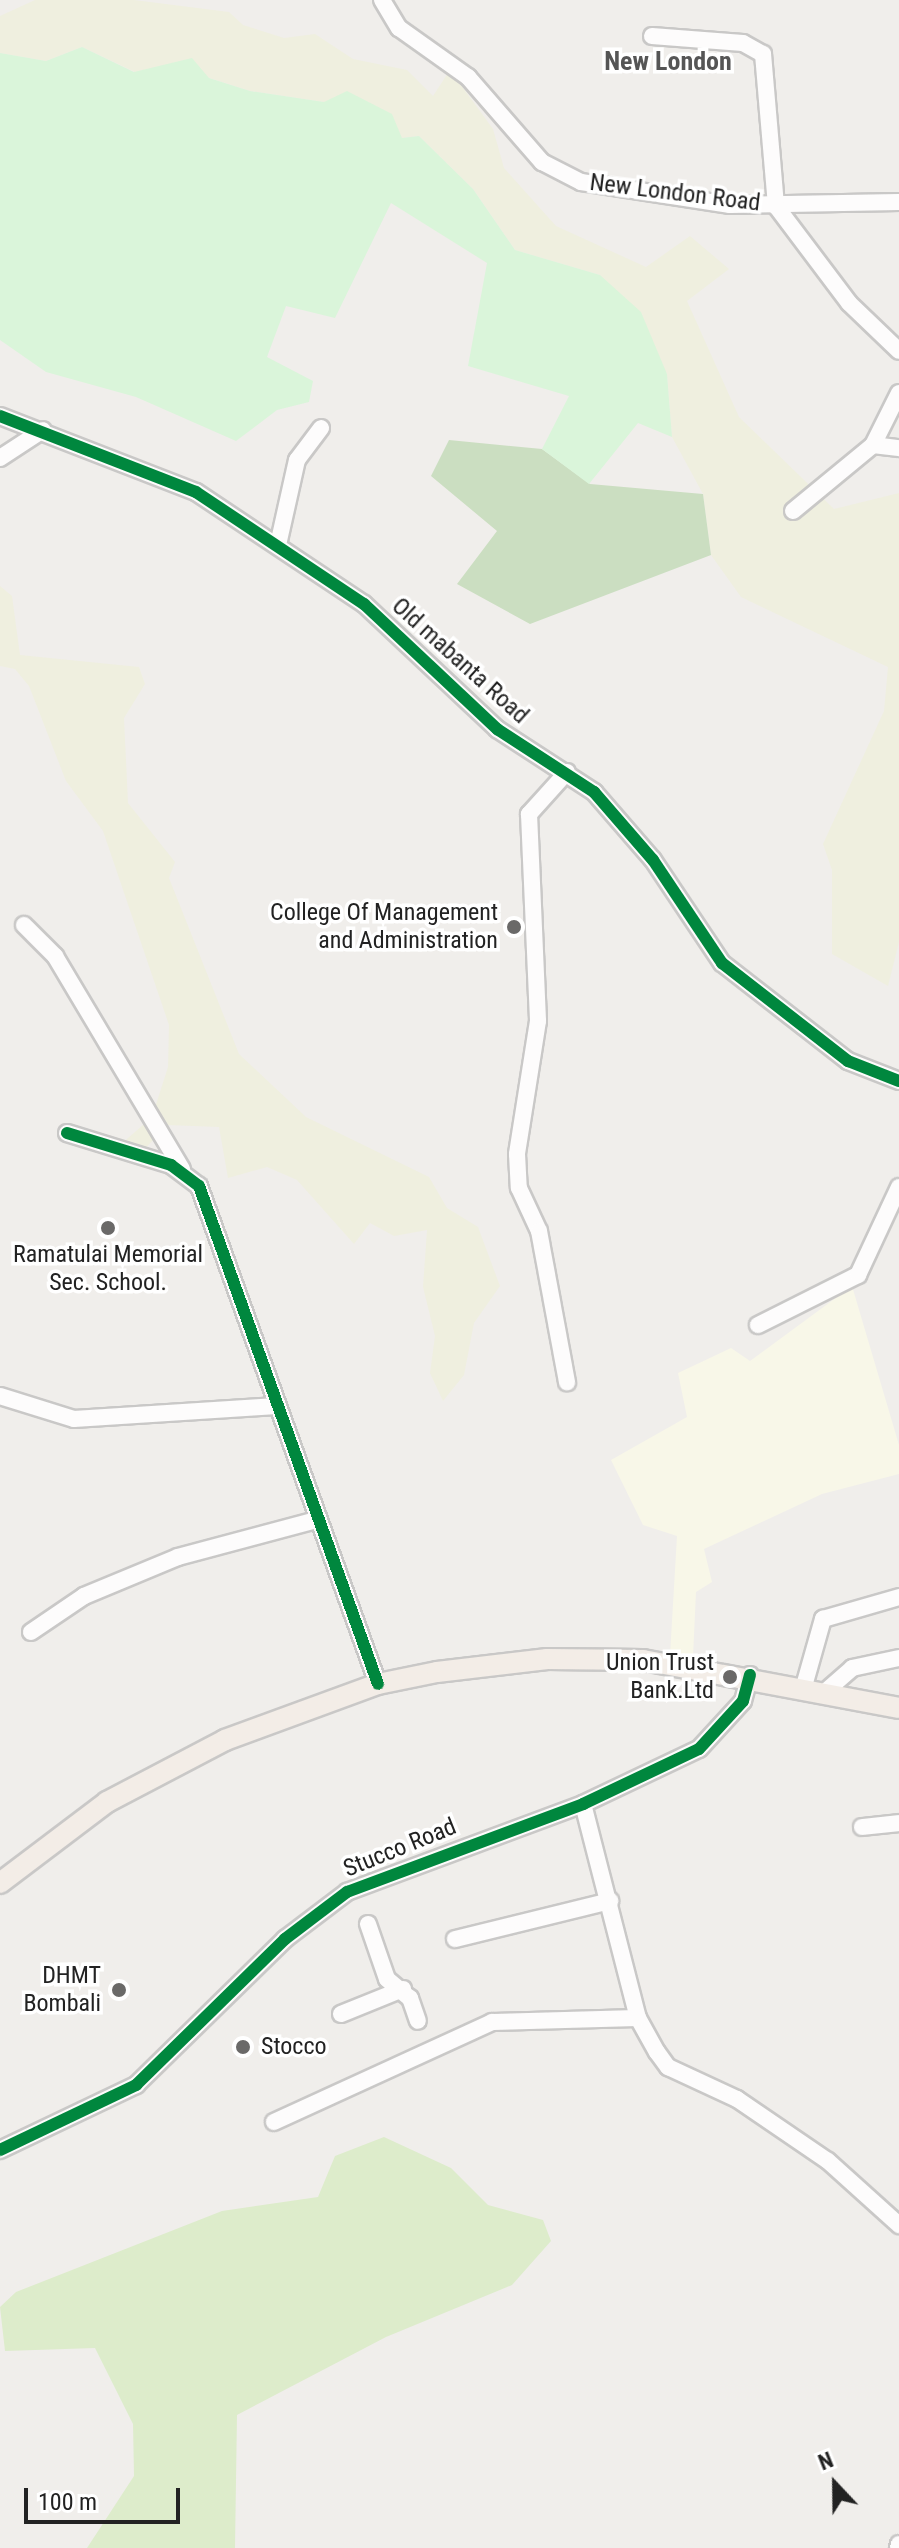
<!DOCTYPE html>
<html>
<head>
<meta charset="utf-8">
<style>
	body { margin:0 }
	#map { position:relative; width:899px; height:2548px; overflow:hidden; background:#f0eeeb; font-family:"Roboto Condensed",sans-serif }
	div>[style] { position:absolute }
	.education>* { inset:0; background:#f8f7e8 }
	.farmland>* { inset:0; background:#efefdf }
	.grass>* { inset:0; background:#ddeccb }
	.forest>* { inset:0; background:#cbdec1 }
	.park>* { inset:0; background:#daf5da }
	.roads { filter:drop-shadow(2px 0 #c9c8c7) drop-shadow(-2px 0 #c9c8c7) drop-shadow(0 2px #c9c8c7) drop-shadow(0 -2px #c9c8c7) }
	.minor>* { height:16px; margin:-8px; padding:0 8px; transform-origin:8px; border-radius:8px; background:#fdfcfc }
	.major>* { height:20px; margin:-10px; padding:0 10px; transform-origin:10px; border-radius:10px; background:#f3ede7 }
	.cycleway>* { height:12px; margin:-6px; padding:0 6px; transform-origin:6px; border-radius:6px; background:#00873e }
	.dots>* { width:22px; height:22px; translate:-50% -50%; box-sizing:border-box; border:4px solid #fff; border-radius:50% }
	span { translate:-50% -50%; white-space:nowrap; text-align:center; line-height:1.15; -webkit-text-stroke:7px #fff; paint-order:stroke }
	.street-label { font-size:24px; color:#222 }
	.poi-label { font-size:24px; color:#222 }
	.right { translate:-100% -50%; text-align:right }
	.left { translate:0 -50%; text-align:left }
	.neighbourhood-label { font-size:26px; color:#555; font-weight:700 }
	.north { position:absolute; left:795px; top:2444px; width:80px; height:80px; -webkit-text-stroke:6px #fff; paint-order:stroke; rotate:338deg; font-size:22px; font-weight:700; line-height:32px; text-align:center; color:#222 }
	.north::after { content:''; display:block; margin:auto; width:28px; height:36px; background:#222; clip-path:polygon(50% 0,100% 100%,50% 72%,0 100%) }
	.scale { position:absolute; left:24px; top:2488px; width:156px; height:36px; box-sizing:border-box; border:4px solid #222; border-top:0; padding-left:10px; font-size:24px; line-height:28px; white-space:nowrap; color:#222; -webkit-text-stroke:6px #fff; paint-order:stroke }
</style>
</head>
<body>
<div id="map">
	<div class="education">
		<i style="clip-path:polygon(852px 1286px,899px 1445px,899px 1474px,822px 1494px,704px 1549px,712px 1582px,696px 1592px,693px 1657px,670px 1655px,677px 1536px,643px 1525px,611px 1460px,687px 1417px,678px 1373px,731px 1348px,750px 1361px)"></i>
	</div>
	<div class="farmland">
		<i style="clip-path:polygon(35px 0,134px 0,229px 12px,243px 25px,284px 38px,315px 34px,353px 59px,407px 70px,433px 96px,450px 70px,493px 129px,504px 168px,556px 226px,646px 267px,690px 236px,729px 269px,687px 301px,739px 417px,834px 509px,899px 493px,899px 942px,888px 986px,832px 954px,832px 870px,823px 844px,884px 711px,888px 667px,741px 597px,711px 555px,703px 494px,672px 437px,667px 374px,600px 275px,515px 250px,473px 189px,419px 136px,402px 138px,324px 102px,250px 91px,169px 65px,135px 72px,82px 47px,46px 61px,0 53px,0 16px)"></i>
		<i style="clip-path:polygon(0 586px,12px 596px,20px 655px,139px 667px,145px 684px,124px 718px,128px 803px,175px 862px,169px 878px,239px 1054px,306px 1117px,429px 1177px,447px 1208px,478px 1227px,500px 1286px,474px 1323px,464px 1375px,443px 1401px,430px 1373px,435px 1336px,423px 1287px,427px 1230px,394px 1236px,370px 1223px,354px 1244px,297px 1180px,267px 1167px,228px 1178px,219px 1127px,167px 1125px,142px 1152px,119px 1146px,152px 1117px,168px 1067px,169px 1025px,103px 831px,66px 781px,29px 686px,15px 669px,0 666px)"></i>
	</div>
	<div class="grass">
		<i style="clip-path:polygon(384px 2137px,451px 2168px,488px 2205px,543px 2220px,551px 2241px,512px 2285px,386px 2337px,237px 2415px,235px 2548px,87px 2548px,134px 2476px,133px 2424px,95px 2348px,5px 2351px,0 2307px,16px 2292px,222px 2211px,318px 2197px,335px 2156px)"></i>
	</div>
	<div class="forest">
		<i style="clip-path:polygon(449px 440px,542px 449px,590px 484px,703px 494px,711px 555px,530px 624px,457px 584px,497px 531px,431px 476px)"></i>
	</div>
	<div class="park">
		<i style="clip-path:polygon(82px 47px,134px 72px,192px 58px,209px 78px,250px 91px,324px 102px,347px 91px,392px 114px,402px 138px,419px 136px,473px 189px,515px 250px,600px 275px,641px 312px,667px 374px,672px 437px,638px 423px,589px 484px,542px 449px,569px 396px,468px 366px,487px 263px,391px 203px,335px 318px,286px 306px,267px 357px,313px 381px,309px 402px,277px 410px,236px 441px,136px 397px,46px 372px,0 340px,0 53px,46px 61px)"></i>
	</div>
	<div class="roads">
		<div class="minor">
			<i style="left:382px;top:0;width:33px;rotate:59deg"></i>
			<i style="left:399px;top:28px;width:85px;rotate:35.4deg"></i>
			<i style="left:468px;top:77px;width:113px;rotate:49deg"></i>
			<i style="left:542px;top:162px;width:44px;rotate:27.1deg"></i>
			<i style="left:581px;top:182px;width:151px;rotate:8.8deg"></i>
			<i style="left:730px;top:205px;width:169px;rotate:-1deg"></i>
			<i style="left:652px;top:36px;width:91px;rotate:4.4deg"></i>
			<i style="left:743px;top:43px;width:23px;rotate:29deg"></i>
			<i style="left:763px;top:54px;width:153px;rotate:85.1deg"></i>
			<i style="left:776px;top:206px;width:121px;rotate:53deg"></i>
			<i style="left:849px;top:303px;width:69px;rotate:43.8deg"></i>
			<i style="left:0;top:416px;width:210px;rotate:21.2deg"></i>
			<i style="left:196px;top:492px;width:202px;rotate:33.7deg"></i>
			<i style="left:364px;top:604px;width:183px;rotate:43.2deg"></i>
			<i style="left:497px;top:729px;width:116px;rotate:33deg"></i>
			<i style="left:594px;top:792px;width:90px;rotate:49.1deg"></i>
			<i style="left:653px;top:860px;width:124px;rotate:56.2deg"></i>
			<i style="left:722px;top:963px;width:160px;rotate:37.9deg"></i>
			<i style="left:848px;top:1061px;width:55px;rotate:21.4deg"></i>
			<i style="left:873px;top:445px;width:26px;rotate:7deg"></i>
			<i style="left:0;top:458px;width:51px;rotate:-33.1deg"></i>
			<i style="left:793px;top:511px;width:104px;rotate:-39.5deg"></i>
			<i style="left:873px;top:445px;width:58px;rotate:-63.4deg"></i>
			<i style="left:278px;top:545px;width:87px;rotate:-77.4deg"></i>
			<i style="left:297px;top:460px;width:40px;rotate:-53deg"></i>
			<i style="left:567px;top:772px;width:57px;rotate:132.1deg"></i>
			<i style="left:529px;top:814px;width:207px;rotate:87.5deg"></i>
			<i style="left:538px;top:1021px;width:135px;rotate:99deg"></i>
			<i style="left:517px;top:1154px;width:34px;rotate:87deg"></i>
			<i style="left:519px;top:1188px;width:47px;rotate:65.1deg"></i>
			<i style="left:539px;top:1231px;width:154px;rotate:79.5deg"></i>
			<i style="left:24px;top:925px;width:44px;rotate:45deg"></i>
			<i style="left:55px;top:956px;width:248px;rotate:59.2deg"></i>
			<i style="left:67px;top:1133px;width:109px;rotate:17.1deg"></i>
			<i style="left:171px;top:1165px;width:35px;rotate:37deg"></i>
			<i style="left:199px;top:1186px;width:529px;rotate:70.23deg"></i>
			<i style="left:758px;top:1325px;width:112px;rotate:-26.6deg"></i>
			<i style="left:858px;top:1275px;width:97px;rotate:-65deg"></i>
			<i style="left:0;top:1396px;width:77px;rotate:17.3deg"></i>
			<i style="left:74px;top:1419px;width:203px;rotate:-3.7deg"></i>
			<i style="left:31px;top:1632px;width:64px;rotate:-34.2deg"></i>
			<i style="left:84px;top:1596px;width:102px;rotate:-22.5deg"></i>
			<i style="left:178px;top:1557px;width:143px;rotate:-15deg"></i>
			<i style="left:804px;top:1686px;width:70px;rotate:-74.2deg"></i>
			<i style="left:823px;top:1619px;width:79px;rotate:-16.1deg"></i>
			<i style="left:826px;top:1691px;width:35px;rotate:-41deg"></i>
			<i style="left:852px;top:1668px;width:48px;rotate:-12deg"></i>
			<i style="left:583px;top:1804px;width:221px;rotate:75.6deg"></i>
			<i style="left:638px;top:2018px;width:39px;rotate:61deg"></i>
			<i style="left:657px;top:2052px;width:19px;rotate:54deg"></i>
			<i style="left:668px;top:2067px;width:76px;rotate:24.9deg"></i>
			<i style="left:737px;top:2099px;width:110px;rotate:34.3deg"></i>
			<i style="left:828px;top:2161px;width:96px;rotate:42deg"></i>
			<i style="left:862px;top:1827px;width:37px;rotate:-6deg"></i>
			<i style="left:368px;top:1924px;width:58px;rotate:70.9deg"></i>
			<i style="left:387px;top:1979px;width:30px;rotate:40deg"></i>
			<i style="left:410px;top:1998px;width:24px;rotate:71deg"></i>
			<i style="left:455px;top:1939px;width:160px;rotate:-13.8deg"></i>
			<i style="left:341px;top:2014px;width:67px;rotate:-22deg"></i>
			<i style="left:274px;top:2122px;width:240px;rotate:-24.6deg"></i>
			<i style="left:492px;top:2022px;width:146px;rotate:-1.6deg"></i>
			<i style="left:0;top:2150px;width:151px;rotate:-25.5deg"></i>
			<i style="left:136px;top:2085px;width:209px;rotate:-44.4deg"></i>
			<i style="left:285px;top:1939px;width:78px;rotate:-37.2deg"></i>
			<i style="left:347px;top:1892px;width:252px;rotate:-20.4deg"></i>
			<i style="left:583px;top:1804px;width:128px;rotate:-25.4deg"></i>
			<i style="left:699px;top:1749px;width:65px;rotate:-47.5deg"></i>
			<i style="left:743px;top:1701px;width:27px;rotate:-75deg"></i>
			<i style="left:898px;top:2548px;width:4px;rotate:-76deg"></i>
		</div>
		<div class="major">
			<i style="left:0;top:1883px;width:134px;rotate:-37.1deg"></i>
			<i style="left:107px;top:1802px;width:133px;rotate:-27.7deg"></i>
			<i style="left:225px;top:1740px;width:163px;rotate:-20.1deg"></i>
			<i style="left:378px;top:1684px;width:60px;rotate:-11.5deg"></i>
			<i style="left:437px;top:1672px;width:111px;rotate:-6.7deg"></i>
			<i style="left:547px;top:1659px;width:96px;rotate:0.6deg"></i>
			<i style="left:643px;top:1660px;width:260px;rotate:10.6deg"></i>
		</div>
	</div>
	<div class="cycleway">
		<i style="left:0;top:416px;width:210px;rotate:21.2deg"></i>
		<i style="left:196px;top:492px;width:202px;rotate:33.7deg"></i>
		<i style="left:364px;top:604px;width:183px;rotate:43.2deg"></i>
		<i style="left:497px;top:729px;width:116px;rotate:33deg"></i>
		<i style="left:594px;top:792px;width:90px;rotate:49.1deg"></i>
		<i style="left:653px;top:860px;width:124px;rotate:56.2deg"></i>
		<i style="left:722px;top:963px;width:160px;rotate:37.9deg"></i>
		<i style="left:848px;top:1061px;width:55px;rotate:21.4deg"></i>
		<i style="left:67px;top:1133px;width:109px;rotate:17.1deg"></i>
		<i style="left:171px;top:1165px;width:35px;rotate:37deg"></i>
		<i style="left:199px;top:1186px;width:529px;rotate:70.23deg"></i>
		<i style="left:0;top:2150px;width:151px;rotate:-25.5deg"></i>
		<i style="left:136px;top:2085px;width:209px;rotate:-44.4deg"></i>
		<i style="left:285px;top:1939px;width:78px;rotate:-37.2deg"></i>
		<i style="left:347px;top:1892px;width:252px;rotate:-20.4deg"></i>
		<i style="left:583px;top:1804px;width:128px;rotate:-25.4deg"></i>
		<i style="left:699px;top:1749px;width:65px;rotate:-47.5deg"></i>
		<i style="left:743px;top:1701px;width:27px;rotate:-75deg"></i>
	</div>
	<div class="dots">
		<i style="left:514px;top:927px;background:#6a6968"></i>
		<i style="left:108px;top:1228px;background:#6a6968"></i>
		<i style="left:730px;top:1677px;background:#6a6968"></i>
		<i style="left:119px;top:1990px;background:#6a6968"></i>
		<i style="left:243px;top:2047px;background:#6a6968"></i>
	</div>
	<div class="street-label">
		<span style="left:675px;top:193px;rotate:7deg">New London Road</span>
		<span style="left:460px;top:661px;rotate:42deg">Old mabanta Road</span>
		<span style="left:400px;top:1848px;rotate:-22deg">Stucco Road</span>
	</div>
	<div class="poi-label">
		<span class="right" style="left:498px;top:927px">College Of Management<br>and Administration</span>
		<span style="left:108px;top:1269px">Ramatulai Memorial<br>Sec. School.</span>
		<span class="right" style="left:714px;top:1677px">Union Trust<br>Bank.Ltd</span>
		<span class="right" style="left:101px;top:1990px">DHMT<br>Bombali</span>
		<span class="left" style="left:261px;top:2047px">Stocco</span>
	</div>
	<div class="neighbourhood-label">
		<span style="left:668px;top:62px">New London</span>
	</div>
	<div class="north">N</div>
	<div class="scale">100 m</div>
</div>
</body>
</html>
